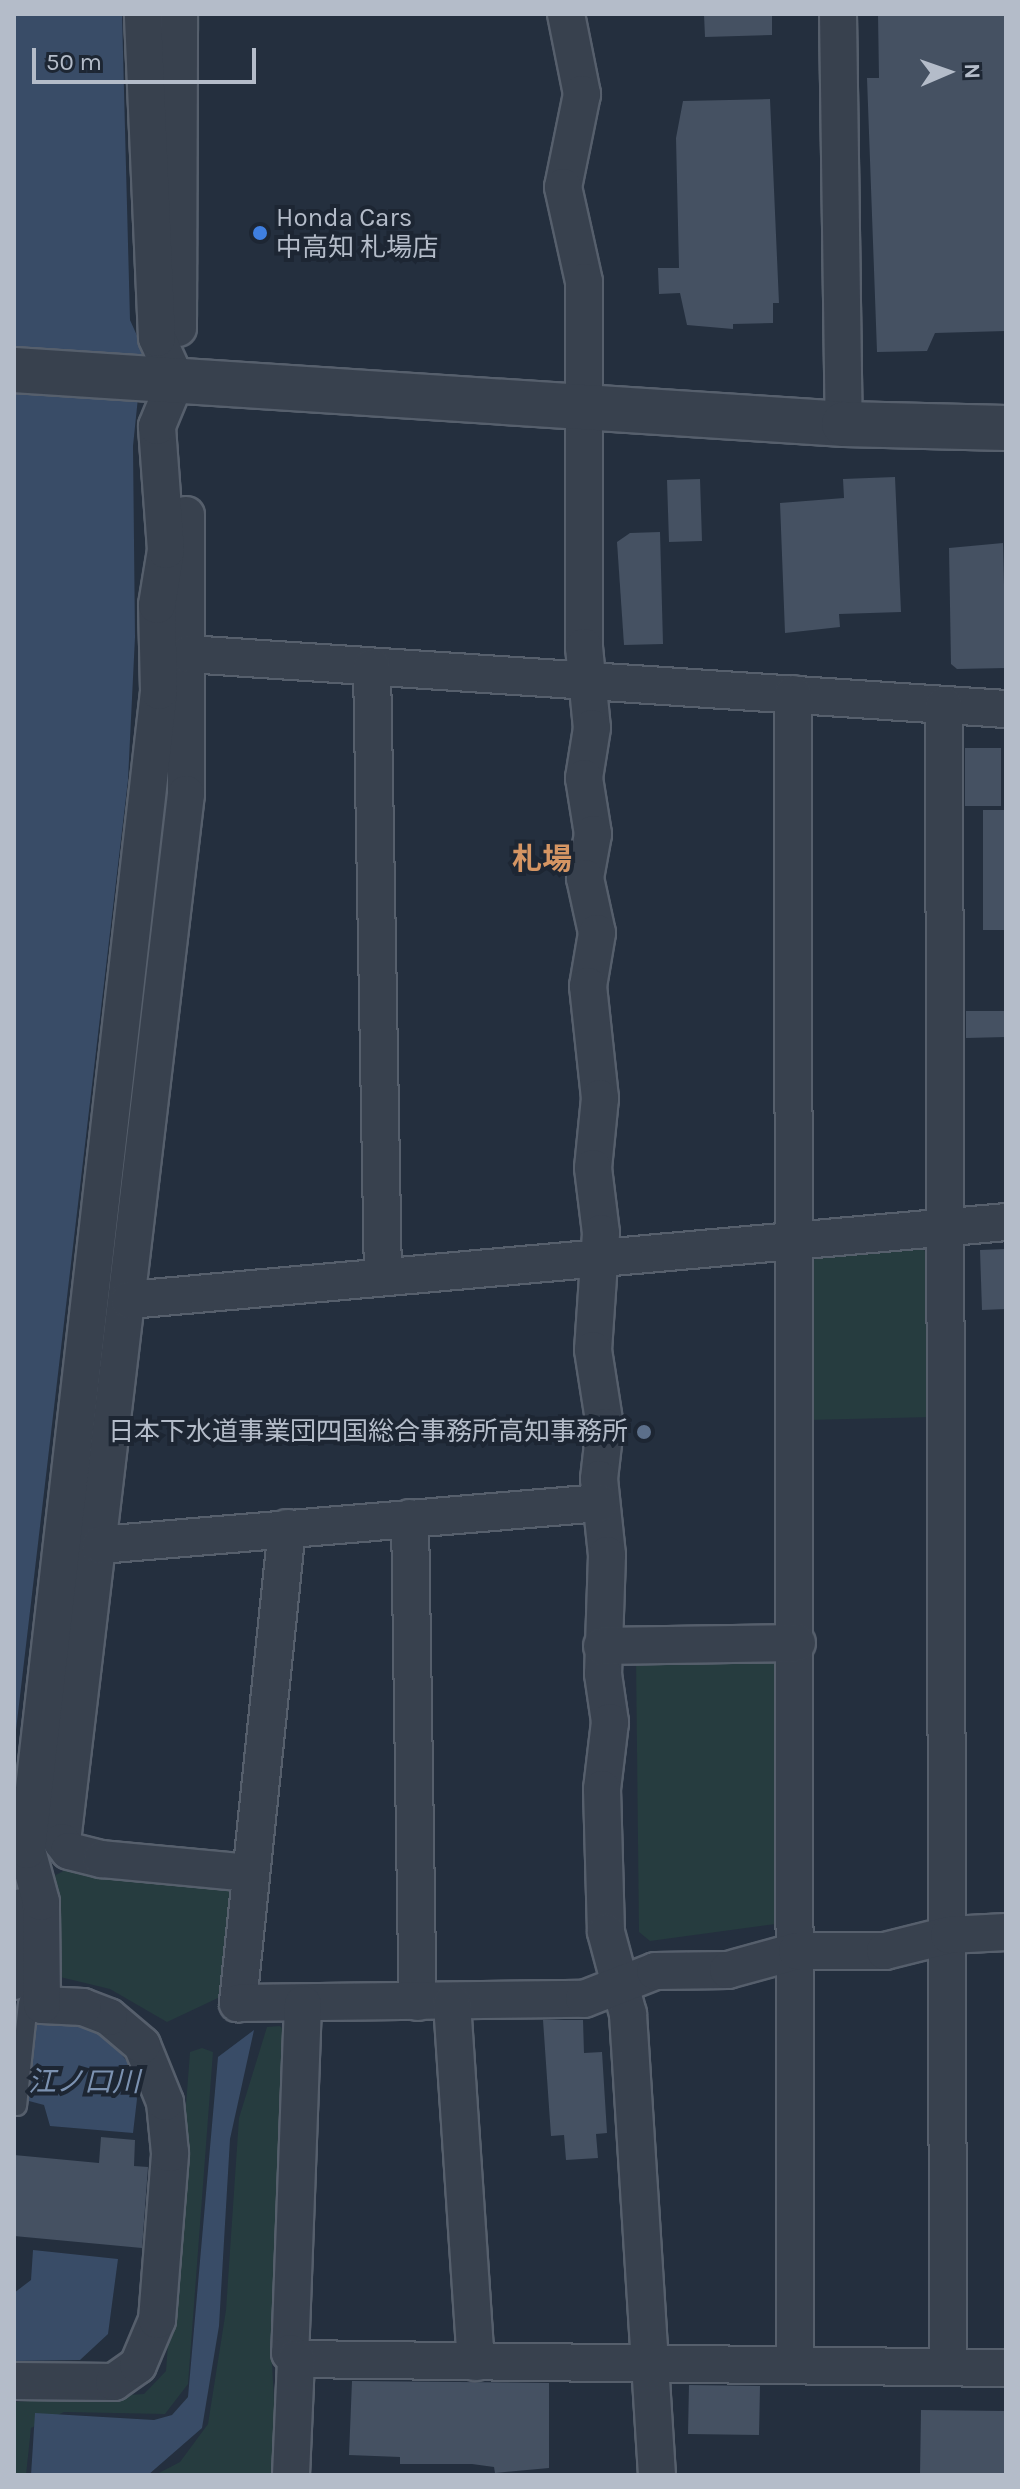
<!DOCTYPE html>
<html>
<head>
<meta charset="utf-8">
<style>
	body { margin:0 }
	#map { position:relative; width:1020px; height:2489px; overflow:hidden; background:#242f3e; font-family:Karla,"Noto Sans JP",sans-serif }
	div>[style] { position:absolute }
	.green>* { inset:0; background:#263c3f }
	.water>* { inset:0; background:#394c67 }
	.building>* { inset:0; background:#455162 }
	.roads { filter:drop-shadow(2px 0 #565f6c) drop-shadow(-2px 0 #565f6c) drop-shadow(0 2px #565f6c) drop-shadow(0 -2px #565f6c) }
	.service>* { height:18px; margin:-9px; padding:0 9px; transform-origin:9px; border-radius:9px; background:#38414e }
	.minor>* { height:36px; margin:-18px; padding:0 18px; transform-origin:18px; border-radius:18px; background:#38414e }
	.tertiary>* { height:44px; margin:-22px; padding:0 22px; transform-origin:22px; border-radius:22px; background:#38414e }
	.dots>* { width:22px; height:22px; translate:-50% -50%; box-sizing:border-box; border:4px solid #1d2633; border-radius:50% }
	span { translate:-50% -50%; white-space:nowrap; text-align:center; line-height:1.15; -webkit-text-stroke:8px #1d2633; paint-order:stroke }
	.poi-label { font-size:26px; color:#b4bcc9 }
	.left { translate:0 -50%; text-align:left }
	.right { translate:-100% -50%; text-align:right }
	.water-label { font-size:28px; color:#7c92b1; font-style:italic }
	.quarter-label { font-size:30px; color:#d59563; font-weight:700 }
	.frame { position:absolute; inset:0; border:16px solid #b4bcc9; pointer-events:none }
	.north { position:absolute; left:908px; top:32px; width:80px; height:80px; -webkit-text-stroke:6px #1d2633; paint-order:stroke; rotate:88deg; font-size:22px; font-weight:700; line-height:32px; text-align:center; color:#b4bcc9 }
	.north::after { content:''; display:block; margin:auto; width:28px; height:36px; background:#b4bcc9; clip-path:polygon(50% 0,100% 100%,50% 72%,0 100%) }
	.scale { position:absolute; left:32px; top:48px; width:224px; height:36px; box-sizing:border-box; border:4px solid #b4bcc9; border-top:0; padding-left:10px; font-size:24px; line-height:28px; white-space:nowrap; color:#b4bcc9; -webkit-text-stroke:6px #1d2633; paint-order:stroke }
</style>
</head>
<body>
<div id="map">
	<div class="green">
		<i style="clip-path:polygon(923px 1249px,931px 1259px,933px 1417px,807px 1420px,807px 1268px,817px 1257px)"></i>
		<i style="clip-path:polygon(772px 1656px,781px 1665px,783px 1923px,650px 1941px,639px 1932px,636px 1659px)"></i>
		<i style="clip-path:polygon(73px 1866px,228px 1888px,233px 1896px,220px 1997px,167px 2022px,110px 1989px,56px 1976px,52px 1877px)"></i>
		<i style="clip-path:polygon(280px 2026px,287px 2034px,272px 2363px,278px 2475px,155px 2475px,180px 2462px,208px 2424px,226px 2310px,239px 2118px,267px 2027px)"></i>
		<i style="clip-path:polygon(202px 2048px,213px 2052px,188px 2384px,165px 2414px,64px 2412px,31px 2428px,26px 2475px,14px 2475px,14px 2402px,144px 2394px,166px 2371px,190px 2052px)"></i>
	</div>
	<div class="water">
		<i style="clip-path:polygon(14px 14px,122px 14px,130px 320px,143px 349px,133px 446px,135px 637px,128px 780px,14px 1747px)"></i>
		<i style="clip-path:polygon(14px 2017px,67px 2022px,106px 2036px,131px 2066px,137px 2099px,133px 2133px,50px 2126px,44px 2105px,14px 2097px)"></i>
		<i style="clip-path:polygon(254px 2030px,230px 2139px,219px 2326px,202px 2428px,148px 2475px,31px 2475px,35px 2413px,154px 2420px,172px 2415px,188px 2397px,218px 2057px)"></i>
		<i style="clip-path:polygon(33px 2250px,118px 2259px,108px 2334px,80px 2360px,14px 2361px,14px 2293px,31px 2280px)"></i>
	</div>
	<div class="building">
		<i style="clip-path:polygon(704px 14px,772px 14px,772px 35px,705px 37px)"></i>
		<i style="clip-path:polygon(878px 14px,1006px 14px,1006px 331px,935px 333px,927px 351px,877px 352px,867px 78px,879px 78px)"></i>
		<i style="clip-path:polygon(770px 99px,779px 303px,773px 303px,773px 323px,733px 324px,733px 329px,687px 325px,680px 293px,659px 294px,658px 268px,679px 268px,676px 138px,683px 101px)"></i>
		<i style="clip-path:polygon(895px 477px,901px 612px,839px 614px,840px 627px,785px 633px,780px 503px,844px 498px,843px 479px)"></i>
		<i style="clip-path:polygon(700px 479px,702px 541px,669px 542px,667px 480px)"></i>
		<i style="clip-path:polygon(660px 532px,663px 644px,624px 645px,617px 542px,630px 533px)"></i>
		<i style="clip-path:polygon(1003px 543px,1006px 668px,957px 669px,951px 664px,949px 548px)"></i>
		<i style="clip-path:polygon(965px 748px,1001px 748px,1001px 806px,965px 806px)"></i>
		<i style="clip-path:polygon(983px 810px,1006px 810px,1006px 930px,983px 930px)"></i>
		<i style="clip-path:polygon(966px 1011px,1006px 1011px,1006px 1037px,966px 1038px)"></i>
		<i style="clip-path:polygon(1006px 1249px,1006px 1309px,982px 1310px,980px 1250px)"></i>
		<i style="clip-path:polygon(543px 2020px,583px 2020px,584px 2053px,602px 2052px,607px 2133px,596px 2134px,598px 2158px,566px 2160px,564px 2135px,551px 2136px)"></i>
		<i style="clip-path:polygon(101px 2137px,135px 2140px,134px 2166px,148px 2167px,142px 2248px,14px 2236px,14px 2155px,99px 2163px)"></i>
		<i style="clip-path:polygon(352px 2381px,549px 2383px,549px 2468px,495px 2473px,494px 2467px,472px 2464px,400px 2464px,400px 2457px,349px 2455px)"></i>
		<i style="clip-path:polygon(689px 2385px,760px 2386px,759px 2435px,688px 2434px)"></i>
		<i style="clip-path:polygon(921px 2410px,1006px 2411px,1006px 2475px,920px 2475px)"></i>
	</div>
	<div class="roads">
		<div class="service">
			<i style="left:17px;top:2106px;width:104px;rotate:-83.9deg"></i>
		</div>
		<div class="minor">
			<i style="left:566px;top:14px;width:82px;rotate:78.7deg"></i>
			<i style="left:582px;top:94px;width:95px;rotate:101.5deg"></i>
			<i style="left:563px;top:187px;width:97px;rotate:77.5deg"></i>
			<i style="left:584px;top:282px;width:365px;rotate:90deg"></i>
			<i style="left:584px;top:647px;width:81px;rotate:84.4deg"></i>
			<i style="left:592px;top:728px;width:51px;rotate:99.1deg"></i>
			<i style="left:584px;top:778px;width:57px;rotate:80.9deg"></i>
			<i style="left:593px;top:834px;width:45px;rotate:100.3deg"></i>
			<i style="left:585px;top:878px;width:56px;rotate:77.7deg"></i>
			<i style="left:597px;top:933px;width:54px;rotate:99.6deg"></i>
			<i style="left:588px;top:986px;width:113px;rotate:83.9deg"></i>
			<i style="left:600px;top:1098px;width:70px;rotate:95.7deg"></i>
			<i style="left:593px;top:1168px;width:65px;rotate:83deg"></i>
			<i style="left:601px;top:1233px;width:117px;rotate:93.9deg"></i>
			<i style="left:593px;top:1350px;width:78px;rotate:81.1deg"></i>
			<i style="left:605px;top:1427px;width:52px;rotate:96.6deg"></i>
			<i style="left:599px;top:1479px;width:76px;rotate:84deg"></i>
			<i style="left:607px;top:1555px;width:119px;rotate:91.9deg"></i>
			<i style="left:603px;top:1674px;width:49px;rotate:81.7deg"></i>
			<i style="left:610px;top:1722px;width:67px;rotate:96.8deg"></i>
			<i style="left:602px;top:1789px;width:143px;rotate:88.4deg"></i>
			<i style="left:606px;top:1932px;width:85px;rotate:75deg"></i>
			<i style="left:628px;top:2014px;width:462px;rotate:86.4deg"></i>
			<i style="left:838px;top:14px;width:410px;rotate:89.2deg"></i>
			<i style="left:178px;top:328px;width:314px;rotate:-89.8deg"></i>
			<i style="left:186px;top:515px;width:279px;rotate:90deg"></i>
			<i style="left:186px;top:794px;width:1055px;rotate:96.75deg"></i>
			<i style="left:62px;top:1842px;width:11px;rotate:52deg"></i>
			<i style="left:69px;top:1851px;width:34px;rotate:14deg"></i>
			<i style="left:102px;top:1859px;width:149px;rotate:5.4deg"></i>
			<i style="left:188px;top:654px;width:820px;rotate:3.85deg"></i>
			<i style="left:372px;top:667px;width:609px;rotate:88.97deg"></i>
			<i style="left:793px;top:694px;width:1671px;rotate:89.93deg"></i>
			<i style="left:944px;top:705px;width:1662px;rotate:89.86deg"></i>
			<i style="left:129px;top:1300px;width:880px;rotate:-5.08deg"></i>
			<i style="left:410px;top:1518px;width:484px;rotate:89.1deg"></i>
			<i style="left:287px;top:1528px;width:478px;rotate:95.9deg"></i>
			<i style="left:238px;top:2003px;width:346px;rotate:-0.7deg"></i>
			<i style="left:584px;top:1999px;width:76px;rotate:-21.5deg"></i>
			<i style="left:655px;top:1971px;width:73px;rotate:-0.8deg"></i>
			<i style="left:728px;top:1970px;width:72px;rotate:-15.4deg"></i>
			<i style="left:797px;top:1951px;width:88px"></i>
			<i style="left:885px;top:1951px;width:66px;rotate:-14deg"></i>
			<i style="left:949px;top:1935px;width:57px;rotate:-3deg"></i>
			<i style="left:100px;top:1545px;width:502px;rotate:-4.8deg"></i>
			<i style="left:602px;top:1646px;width:195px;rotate:-0.9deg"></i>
			<i style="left:14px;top:1981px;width:74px;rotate:-84.6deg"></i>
			<i style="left:452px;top:2003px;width:360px;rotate:86.2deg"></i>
			<i style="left:303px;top:2004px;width:349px;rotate:92.1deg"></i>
			<i style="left:290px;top:2353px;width:8px;rotate:45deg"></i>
			<i style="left:296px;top:2359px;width:710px;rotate:0.73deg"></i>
			<i style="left:14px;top:2381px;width:100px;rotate:0.6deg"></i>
			<i style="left:114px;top:2382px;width:29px;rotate:-35deg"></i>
			<i style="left:138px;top:2365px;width:49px;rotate:-67.1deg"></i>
			<i style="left:157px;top:2320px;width:168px;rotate:-85.5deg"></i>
			<i style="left:170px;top:2153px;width:51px;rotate:-95.6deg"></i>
			<i style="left:165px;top:2102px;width:61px;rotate:-112deg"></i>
			<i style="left:142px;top:2045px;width:43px;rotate:-139.7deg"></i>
			<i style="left:109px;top:2017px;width:28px;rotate:-159deg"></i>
			<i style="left:83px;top:2007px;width:41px;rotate:-177.2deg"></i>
			<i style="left:42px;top:2005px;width:103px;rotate:-90.6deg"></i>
			<i style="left:41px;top:1902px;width:54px;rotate:-105.1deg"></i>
			<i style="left:27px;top:1850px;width:1166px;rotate:-83.5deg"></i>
			<i style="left:159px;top:691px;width:86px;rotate:-91.3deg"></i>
			<i style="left:157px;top:605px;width:56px;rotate:-80.7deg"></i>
			<i style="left:166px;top:550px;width:124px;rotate:-94.2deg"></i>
			<i style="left:157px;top:426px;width:50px;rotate:-67.6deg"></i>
			<i style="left:176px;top:380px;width:46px;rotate:-114.3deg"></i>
			<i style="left:157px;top:338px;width:324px;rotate:-92.5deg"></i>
			<i style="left:291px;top:2475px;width:116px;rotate:-87.5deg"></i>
		</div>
		<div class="tertiary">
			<i style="left:14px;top:370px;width:832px;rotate:3.72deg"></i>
			<i style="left:844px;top:424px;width:162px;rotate:1.4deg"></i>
		</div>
	</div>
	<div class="dots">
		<i style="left:260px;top:233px;background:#3f7fe0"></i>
		<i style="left:644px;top:1432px;background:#5c6f8a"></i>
	</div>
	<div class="poi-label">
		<span class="left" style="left:276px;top:233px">Honda Cars<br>中高知 札場店</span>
		<span class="right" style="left:628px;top:1432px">日本下水道事業団四国総合事務所高知事務所</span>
	</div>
	<div class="water-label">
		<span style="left:84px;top:2082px">江ノ口川</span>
	</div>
	<div class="quarter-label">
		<span style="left:542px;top:859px">札場</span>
	</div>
	<div class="frame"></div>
	<div class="north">N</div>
	<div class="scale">50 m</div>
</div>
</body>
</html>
